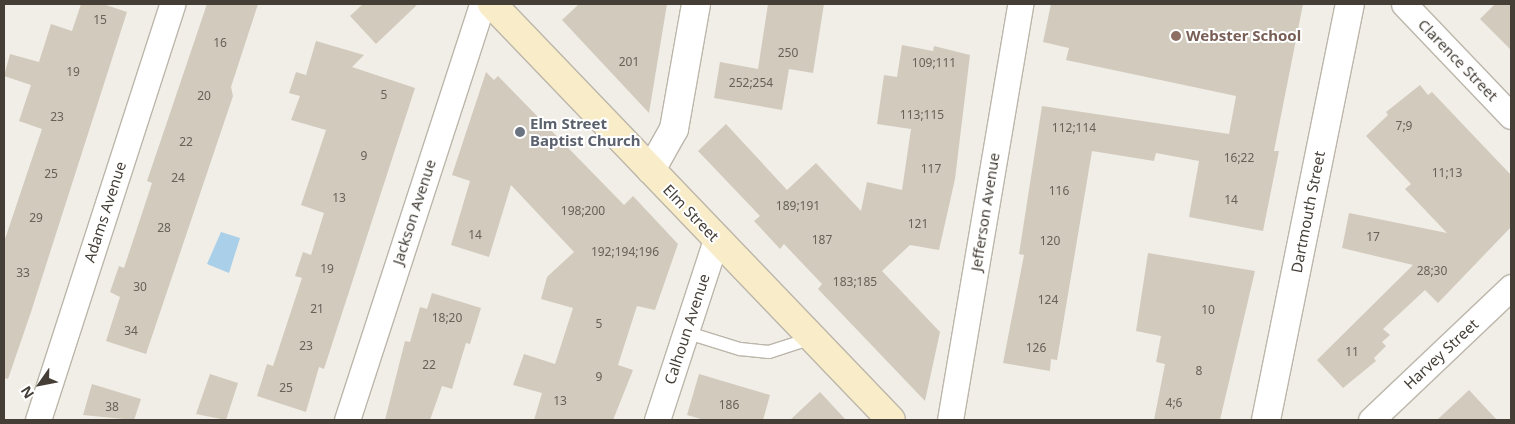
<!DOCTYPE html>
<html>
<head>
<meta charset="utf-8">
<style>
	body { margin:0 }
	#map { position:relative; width:1515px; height:424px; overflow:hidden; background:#f1eee7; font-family:"Noto Sans",sans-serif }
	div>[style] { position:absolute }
	.water>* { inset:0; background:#a9cfe9 }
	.building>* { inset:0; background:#d2cabd }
	.roads { filter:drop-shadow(1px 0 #bcb6aa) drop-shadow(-1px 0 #bcb6aa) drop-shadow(0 1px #bcb6aa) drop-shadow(0 -1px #bcb6aa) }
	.service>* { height:12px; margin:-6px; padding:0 6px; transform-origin:6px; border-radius:6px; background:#fff }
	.minor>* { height:25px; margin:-12.5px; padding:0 12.5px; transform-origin:12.5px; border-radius:12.5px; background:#fff }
	.tertiary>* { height:28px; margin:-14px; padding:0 14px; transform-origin:14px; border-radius:14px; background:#fff }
	.secondary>* { height:28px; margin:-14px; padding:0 14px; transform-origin:14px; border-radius:14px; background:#f9edc9 }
	.dots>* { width:14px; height:14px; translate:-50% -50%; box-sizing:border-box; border:2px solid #fff; border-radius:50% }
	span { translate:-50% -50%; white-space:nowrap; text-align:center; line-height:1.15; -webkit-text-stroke:4px #fff; paint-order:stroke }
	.number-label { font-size:12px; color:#686158 }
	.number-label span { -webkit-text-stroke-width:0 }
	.education-label { font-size:15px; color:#785e54; font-weight:700 }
	.left { translate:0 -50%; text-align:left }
	.street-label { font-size:15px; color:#443e36 }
	.worship-label { font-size:15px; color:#5b616d; font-weight:700 }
	.frame { position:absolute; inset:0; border:5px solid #443e36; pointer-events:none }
	.north { position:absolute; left:15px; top:359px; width:50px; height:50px; -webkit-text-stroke:4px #fff; paint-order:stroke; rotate:237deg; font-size:14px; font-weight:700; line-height:20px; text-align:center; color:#443e36 }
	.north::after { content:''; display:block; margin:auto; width:18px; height:22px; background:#443e36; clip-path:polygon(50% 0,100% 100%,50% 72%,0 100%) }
</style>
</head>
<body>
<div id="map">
	<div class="water">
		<i style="clip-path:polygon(221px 232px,240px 238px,229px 273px,207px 264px)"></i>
	</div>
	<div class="building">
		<i style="clip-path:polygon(81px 4px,103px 4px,127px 12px,31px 312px,8px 379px,4px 378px,4px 242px,42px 129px,19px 121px,31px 85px,4px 76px,10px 54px,39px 62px,51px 24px,72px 31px)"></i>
		<i style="clip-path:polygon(207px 4px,258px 4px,231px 87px,233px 96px,146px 354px,106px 341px,120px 297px,110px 292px,119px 266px,124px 268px,152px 183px,147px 181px)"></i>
		<i style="clip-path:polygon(363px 4px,418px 4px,376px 44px,350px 16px)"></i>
		<i style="clip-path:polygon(579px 4px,667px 4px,649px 113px,562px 20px)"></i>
		<i style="clip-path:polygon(768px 4px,824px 4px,813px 73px,789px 69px,782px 110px,714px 98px,720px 62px,758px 69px)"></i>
		<i style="clip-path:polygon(1051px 4px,1303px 4px,1274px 151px,1279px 151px,1263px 231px,1189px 217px,1199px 161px,1156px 153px,1154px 161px,1092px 151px,1057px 360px,1051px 359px,1050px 371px,1003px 363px,1024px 255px,1019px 254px,1042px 106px,1229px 134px,1236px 96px,1066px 60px,1069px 48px,1043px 42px)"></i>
		<i style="clip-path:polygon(1495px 4px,1511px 4px,1511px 50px,1480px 19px)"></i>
		<i style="clip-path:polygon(316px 41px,364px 55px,352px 67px,415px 88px,324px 369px,319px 367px,306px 412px,257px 396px,267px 364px,273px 366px,302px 278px,295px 276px,303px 252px,311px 255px,324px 213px,301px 205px,326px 130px,291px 120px,300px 96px,289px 93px,296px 72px,306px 75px)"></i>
		<i style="clip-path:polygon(902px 45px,933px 51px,934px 46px,970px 55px,955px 179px,939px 250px,910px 245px,882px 271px,940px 332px,925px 401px,818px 289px,822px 284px,784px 244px,780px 249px,754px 221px,760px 216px,698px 151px,726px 124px,787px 190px,816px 163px,861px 211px,867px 182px,902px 190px,911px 129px,877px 124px,884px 75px,897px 77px)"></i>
		<i style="clip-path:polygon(486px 72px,494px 80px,498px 76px,624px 205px,633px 196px,678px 244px,655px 310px,637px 306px,618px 365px,633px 370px,613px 420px,534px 420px,542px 393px,513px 385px,524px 354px,555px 364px,573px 308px,541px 299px,547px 277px,574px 252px,511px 185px,489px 257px,451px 245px,470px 181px,452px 175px)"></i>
		<i style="clip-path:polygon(1420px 85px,1428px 95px,1432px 92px,1511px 175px,1511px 227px,1438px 303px,1425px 290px,1383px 329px,1390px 335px,1382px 342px,1386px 346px,1374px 358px,1376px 361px,1343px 388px,1317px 360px,1413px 265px,1342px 248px,1349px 213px,1447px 233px,1405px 189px,1411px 184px,1366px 136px,1388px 115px,1386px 112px)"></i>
		<i style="clip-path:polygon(1148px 253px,1255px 271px,1220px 420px,1154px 420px,1165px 364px,1156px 362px,1161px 336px,1136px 331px)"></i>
		<i style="clip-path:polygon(432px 293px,481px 308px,470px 344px,466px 343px,452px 389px,442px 386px,430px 420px,385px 420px,405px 341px,410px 342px,420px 307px,427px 309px)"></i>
		<i style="clip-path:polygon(210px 374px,238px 383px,226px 420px,196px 414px)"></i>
		<i style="clip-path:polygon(699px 374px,770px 395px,763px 420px,704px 420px,687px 415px)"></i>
		<i style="clip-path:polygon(92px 384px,141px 399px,134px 420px,83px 415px)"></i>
		<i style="clip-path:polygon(1469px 390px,1497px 420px,1437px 420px)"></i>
		<i style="clip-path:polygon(820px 392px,846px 420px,790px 420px)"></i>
	</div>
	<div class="roads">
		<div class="service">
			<i style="left:685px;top:332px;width:58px;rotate:17.2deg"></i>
			<i style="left:740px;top:349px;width:29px;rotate:6deg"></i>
			<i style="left:769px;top:352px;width:45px;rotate:-18deg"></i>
		</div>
		<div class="minor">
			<i style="left:1404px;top:4px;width:155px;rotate:46.3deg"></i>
			<i style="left:38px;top:420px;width:437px;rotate:-72.1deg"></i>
			<i style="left:347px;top:420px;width:437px;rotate:-72deg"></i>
			<i style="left:657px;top:420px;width:190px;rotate:-71.9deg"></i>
			<i style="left:950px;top:420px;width:422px;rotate:-80.4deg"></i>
			<i style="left:1371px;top:420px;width:193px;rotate:-43.5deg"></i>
		</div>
		<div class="tertiary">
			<i style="left:651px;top:170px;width:47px;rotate:-60.7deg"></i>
			<i style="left:674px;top:129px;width:127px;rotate:-80deg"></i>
			<i style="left:1266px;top:420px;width:424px;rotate:-78.6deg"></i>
		</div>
		<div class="secondary">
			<i style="left:492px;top:4px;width:576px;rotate:46.19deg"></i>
		</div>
	</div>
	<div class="dots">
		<i style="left:1176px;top:36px;background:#8d6e63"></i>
		<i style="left:520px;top:132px;background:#6b7280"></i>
	</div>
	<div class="number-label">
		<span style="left:100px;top:20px">15</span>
		<span style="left:220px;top:43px">16</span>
		<span style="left:788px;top:53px">250</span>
		<span style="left:629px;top:62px">201</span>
		<span style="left:934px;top:63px">109;111</span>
		<span style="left:73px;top:72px">19</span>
		<span style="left:751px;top:83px">252;254</span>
		<span style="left:384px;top:95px">5</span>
		<span style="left:204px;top:96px">20</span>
		<span style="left:922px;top:115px">113;115</span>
		<span style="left:57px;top:117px">23</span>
		<span style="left:1404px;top:126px">7;9</span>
		<span style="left:1074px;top:128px">112;114</span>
		<span style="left:186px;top:142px">22</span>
		<span style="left:364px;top:156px">9</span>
		<span style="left:1239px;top:158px">16;22</span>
		<span style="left:931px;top:169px">117</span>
		<span style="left:1447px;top:173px">11;13</span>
		<span style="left:51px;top:174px">25</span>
		<span style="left:178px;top:178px">24</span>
		<span style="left:1059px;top:191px">116</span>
		<span style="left:339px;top:198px">13</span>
		<span style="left:1231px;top:200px">14</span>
		<span style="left:798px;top:206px">189;191</span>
		<span style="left:583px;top:211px">198;200</span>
		<span style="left:36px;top:218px">29</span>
		<span style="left:918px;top:224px">121</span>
		<span style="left:164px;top:228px">28</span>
		<span style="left:475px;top:235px">14</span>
		<span style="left:1373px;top:237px">17</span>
		<span style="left:822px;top:240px">187</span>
		<span style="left:1050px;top:241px">120</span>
		<span style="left:625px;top:252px">192;194;196</span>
		<span style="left:327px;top:269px">19</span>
		<span style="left:1432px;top:271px">28;30</span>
		<span style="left:23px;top:273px">33</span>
		<span style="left:855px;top:282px">183;185</span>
		<span style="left:140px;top:287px">30</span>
		<span style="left:1048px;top:300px">124</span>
		<span style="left:317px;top:309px">21</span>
		<span style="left:1208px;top:310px">10</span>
		<span style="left:447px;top:318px">18;20</span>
		<span style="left:599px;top:324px">5</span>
		<span style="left:131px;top:331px">34</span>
		<span style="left:306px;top:346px">23</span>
		<span style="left:1036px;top:348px">126</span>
		<span style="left:1352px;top:352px">11</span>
		<span style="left:429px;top:365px">22</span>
		<span style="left:1199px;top:371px">8</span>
		<span style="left:599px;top:377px">9</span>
		<span style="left:286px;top:388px">25</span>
		<span style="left:560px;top:401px">13</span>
		<span style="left:1174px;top:403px">4;6</span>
		<span style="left:729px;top:405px">186</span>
		<span style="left:112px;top:407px">38</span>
	</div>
	<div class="education-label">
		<span class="left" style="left:1186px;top:36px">Webster School</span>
	</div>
	<div class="street-label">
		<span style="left:1458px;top:60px;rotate:46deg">Clarence Street</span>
		<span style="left:105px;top:212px;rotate:-72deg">Adams Avenue</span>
		<span style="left:414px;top:212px;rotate:-72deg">Jackson Avenue</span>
		<span style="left:985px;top:212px;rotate:-81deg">Jefferson Avenue</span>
		<span style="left:1308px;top:212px;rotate:-79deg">Dartmouth Street</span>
		<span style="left:691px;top:213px;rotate:46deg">Elm Street</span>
		<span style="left:687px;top:329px;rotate:-72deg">Calhoun Avenue</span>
		<span style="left:1441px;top:354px;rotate:-43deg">Harvey Street</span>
	</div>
	<div class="worship-label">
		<span class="left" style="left:530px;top:132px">Elm Street<br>Baptist Church</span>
	</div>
	<div class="frame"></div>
	<div class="north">N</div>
</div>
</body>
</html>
